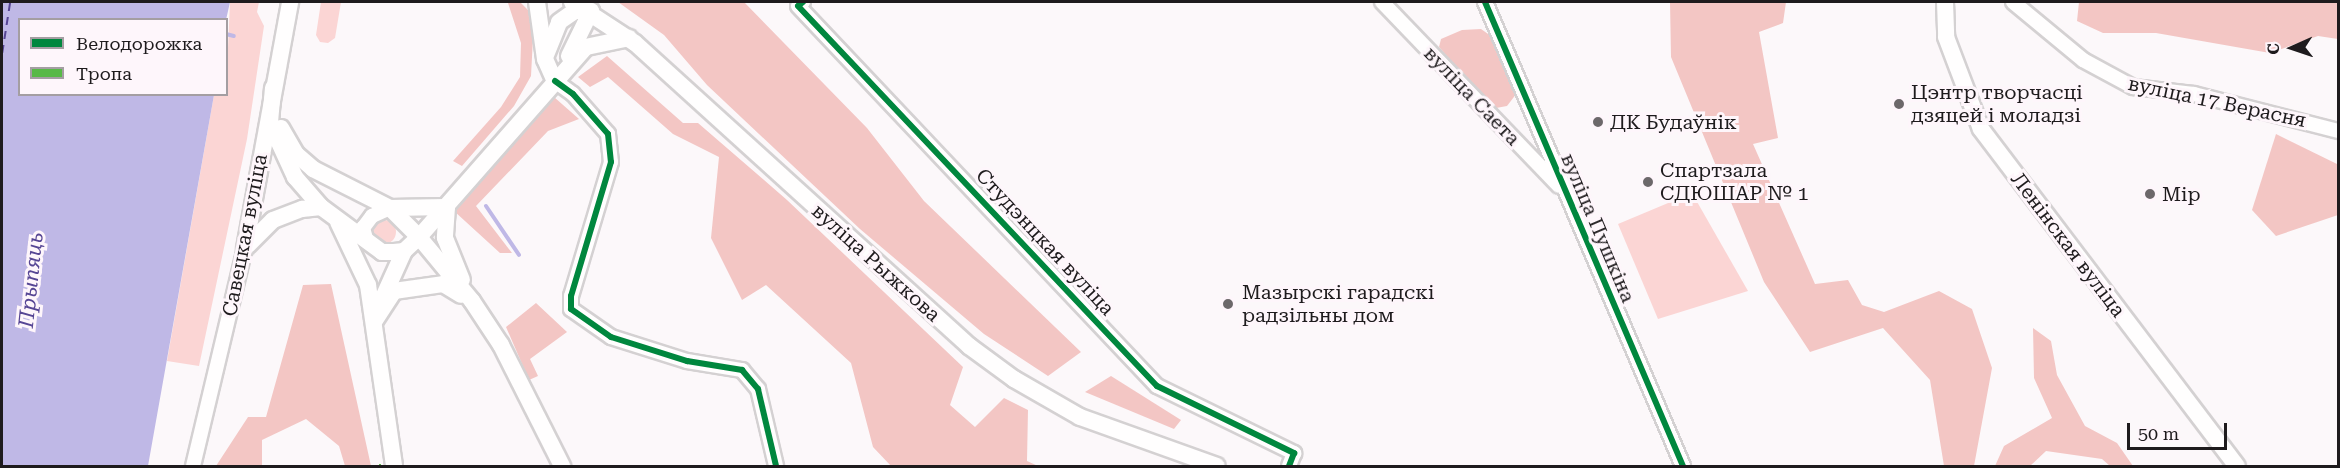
<!DOCTYPE html>
<html>
<head>
<meta charset="utf-8">
<style>
	body { margin:0 }
	#map { position:relative; width:2340px; height:468px; overflow:hidden; background:#fcf8fa; font-family:"Roboto Serif",serif }
	div>[style] { position:absolute }
	.green>* { inset:0; background:#fbd5d4 }
	.round { border-radius:50% }
	.forest>* { inset:0; background:#f3c6c4 }
	.water>* { inset:0; background:#bfb8e6 }
	.stream>* { height:4px; margin:-2px; padding:0 2px; transform-origin:2px; border-radius:2px; background:#bfb8e6 }
	.ferry>* { height:1.5px; margin-top:-0.75px; transform-origin:0; background:repeating-linear-gradient(90deg,#564594 0 8px,transparent 0 14px) }
	.roads { filter:drop-shadow(2px 0 #d4d1d2) drop-shadow(-2px 0 #d4d1d2) drop-shadow(0 2px #d4d1d2) drop-shadow(0 -2px #d4d1d2) }
	.minor>* { height:14px; margin:-7px; padding:0 7px; transform-origin:7px; border-radius:7px; background:#fffefe }
	.major>* { height:16px; margin:-8px; padding:0 8px; transform-origin:8px; border-radius:8px; background:#fffefe }
	.quiet>* { height:4.5px; margin-top:-2.25px; transform-origin:0; background:repeating-linear-gradient(90deg,#58b947 0 9px,transparent 0 13.5px) }
	.cycleway>* { height:6px; margin:-3px; padding:0 3px; transform-origin:3px; border-radius:3px; background:#00873e }
	.dots>* { width:16px; height:16px; translate:-50% -50%; box-sizing:border-box; border:3px solid #fef6fb; border-radius:50% }
	span { translate:-50% -50%; white-space:nowrap; text-align:center; line-height:1.15; -webkit-text-stroke:6px #fef6fb; paint-order:stroke }
	.poi-label { font-size:20px; color:#1e1b1d }
	.left { translate:0 -50%; text-align:left }
	.street-label { font-size:20px; color:#1e1b1d }
	.water-label { font-size:21px; color:#564594; font-style:italic }
	.frame { position:absolute; inset:0; border:3px solid #1e1b1d; pointer-events:none }
	.legend { position:absolute; left:18px; top:18px; width:210px; height:78px; box-sizing:border-box; background:#fef6fb; border:2px solid #a49ea2; margin:0; padding:8px 10px; list-style:none; font-size:18px; color:#1e1b1d }
	.legend li { display:flex; align-items:center; gap:12px; height:30px }
	.legend b { width:30px; border:2px solid #a49ea2 }
	.north { position:absolute; left:2262px; top:18px; width:60px; height:60px; -webkit-text-stroke:4px #fef6fb; paint-order:stroke; rotate:267deg; font-size:16px; font-weight:700; line-height:24px; text-align:center; color:#1e1b1d }
	.north::after { content:''; display:block; margin:auto; width:21px; height:27px; background:#1e1b1d; clip-path:polygon(50% 0,100% 100%,50% 72%,0 100%) }
	.scale { position:absolute; left:2127px; top:423px; width:100px; height:27px; box-sizing:border-box; border:3px solid #1e1b1d; border-top:0; padding-left:8px; font-size:18px; line-height:21px; white-space:nowrap; color:#1e1b1d; -webkit-text-stroke:4px #fef6fb; paint-order:stroke }
</style>
</head>
<body>
<div id="map">
	<div class="green">
		<i style="clip-path:polygon(230px 2px,259px 2px,257px 12px,264px 26px,247px 139px,199px 366px,167px 361px,214px 95px,226px 94px)"></i>
		<i style="clip-path:polygon(321px 2px,341px 2px,335px 38px,328px 43px,320px 42px,316px 35px)"></i>
		<i style="clip-path:polygon(1692px 193px,1748px 291px,1658px 319px,1618px 224px)"></i>
		<i class="round" style="left:372px;top:220px;width:24px;height:24px"></i>
	</div>
	<div class="forest">
		<i style="clip-path:polygon(520px 2px,529px 11px,533px 38px,531px 76px,514px 106px,462px 166px,453px 161px,501px 107px,520px 77px,521px 43px,508px 3px)"></i>
		<i style="clip-path:polygon(618px 2px,744px 2px,867px 128px,924px 201px,1081px 352px,1048px 376px,984px 334px,860px 229px,707px 85px,664px 35px)"></i>
		<i style="clip-path:polygon(1670px 2px,1786px 2px,1783px 23px,1759px 32px,1778px 138px,1753px 144px,1815px 284px,1848px 280px,1862px 305px,1884px 312px,1939px 291px,1972px 309px,1992px 368px,1974px 466px,1944px 466px,1930px 380px,1883px 328px,1810px 352px,1764px 282px,1671px 57px)"></i>
		<i style="clip-path:polygon(2079px 2px,2338px 2px,2338px 39px,2318px 36px,2270px 53px,2156px 33px,2103px 33px,2077px 21px)"></i>
		<i style="clip-path:polygon(1481px 29px,1491px 36px,1517px 93px,1507px 106px,1496px 108px,1479px 93px,1439px 47px,1441px 39px,1462px 30px)"></i>
		<i style="clip-path:polygon(607px 56px,683px 123px,698px 123px,787px 200px,963px 367px,950px 405px,975px 427px,1004px 398px,1028px 410px,1027px 461px,1038px 466px,891px 466px,873px 447px,851px 363px,766px 285px,742px 300px,711px 238px,719px 157px,673px 134px,608px 77px,590px 87px,578px 77px)"></i>
		<i style="clip-path:polygon(554px 97px,579px 119px,548px 131px,476px 206px,512px 253px,500px 253px,454px 211px)"></i>
		<i style="clip-path:polygon(2276px 134px,2337px 164px,2338px 215px,2276px 236px,2252px 210px)"></i>
		<i style="clip-path:polygon(331px 284px,371px 466px,345px 466px,339px 446px,306px 419px,262px 440px,262px 466px,216px 466px,248px 417px,266px 417px,303px 285px)"></i>
		<i style="clip-path:polygon(536px 303px,567px 332px,530px 359px,538px 376px,529px 380px,506px 327px)"></i>
		<i style="clip-path:polygon(2033px 328px,2051px 341px,2057px 375px,2085px 426px,2117px 443px,2133px 466px,2110px 466px,2102px 459px,2046px 451px,2030px 466px,1995px 466px,2004px 446px,2052px 418px,2034px 378px)"></i>
		<i style="clip-path:polygon(1111px 376px,1181px 420px,1174px 429px,1085px 392px)"></i>
	</div>
	<div class="water">
		<i style="clip-path:polygon(2px 2px,230px 2px,226px 20px,20px 20px,20px 94px,214px 95px,148px 466px,2px 466px)"></i>
	</div>
	<div class="stream">
		<i style="left:226px;top:34px;width:8px;rotate:14deg"></i>
		<i style="left:486px;top:206px;width:59px;rotate:56deg"></i>
	</div>
	<div class="ferry">
		<i style="left:2px;top:53px;width:52px;rotate:-81.1deg"></i>
	</div>
	<div class="roads">
		<div class="minor">
			<i style="left:803px;top:2px;width:6px;rotate:141deg"></i>
			<i style="left:798px;top:6px;width:523px;rotate:46.63deg"></i>
			<i style="left:1157px;top:386px;width:153px;rotate:26.1deg"></i>
			<i style="left:1294px;top:453px;width:14px;rotate:111deg"></i>
			<i style="left:1382px;top:2px;width:255px;rotate:46.1deg"></i>
			<i style="left:1485px;top:2px;width:504px;rotate:66.89deg"></i>
			<i style="left:2013px;top:2px;width:91px;rotate:39.6deg"></i>
			<i style="left:2083px;top:60px;width:57px;rotate:28.4deg"></i>
			<i style="left:2133px;top:87px;width:61px;rotate:6.5deg"></i>
			<i style="left:2194px;top:94px;width:149px;rotate:14.4deg"></i>
			<i style="left:555px;top:81px;width:22px;rotate:36deg"></i>
			<i style="left:573px;top:94px;width:53px;rotate:48.8deg"></i>
			<i style="left:608px;top:134px;width:28px;rotate:84deg"></i>
			<i style="left:611px;top:162px;width:140px;rotate:106.6deg"></i>
			<i style="left:571px;top:296px;width:13px;rotate:90deg"></i>
			<i style="left:571px;top:309px;width:49px;rotate:35deg"></i>
			<i style="left:611px;top:337px;width:80px;rotate:17.5deg"></i>
			<i style="left:687px;top:361px;width:56px;rotate:9.3deg"></i>
			<i style="left:742px;top:370px;width:25px;rotate:50deg"></i>
			<i style="left:758px;top:389px;width:79px;rotate:76.8deg"></i>
			<i style="left:367px;top:242px;width:15px;rotate:-106deg"></i>
			<i style="left:363px;top:228px;width:15px;rotate:-53deg"></i>
			<i style="left:372px;top:216px;width:20px;rotate:-24deg"></i>
			<i style="left:193px;top:466px;width:224px;rotate:-76.6deg"></i>
		</div>
		<div class="major">
			<i style="left:537px;top:2px;width:58px;rotate:82deg"></i>
			<i style="left:545px;top:59px;width:24px;rotate:66deg"></i>
			<i style="left:572px;top:2px;width:75px;rotate:33.1deg"></i>
			<i style="left:635px;top:43px;width:451px;rotate:42.2deg"></i>
			<i style="left:969px;top:346px;width:56px;rotate:36.3deg"></i>
			<i style="left:1014px;top:379px;width:76px;rotate:29.9deg"></i>
			<i style="left:1080px;top:417px;width:145px;rotate:19.7deg"></i>
			<i style="left:1945px;top:2px;width:35px;rotate:88deg"></i>
			<i style="left:1946px;top:37px;width:98px;rotate:69.2deg"></i>
			<i style="left:1981px;top:129px;width:423px;rotate:52.8deg"></i>
			<i style="left:546px;top:55px;width:35px;rotate:-68deg"></i>
			<i style="left:559px;top:22px;width:19px;rotate:-35deg"></i>
			<i style="left:575px;top:11px;width:16px"></i>
			<i style="left:569px;top:56px;width:50px;rotate:-63.9deg"></i>
			<i style="left:273px;top:88px;width:35px;rotate:95deg"></i>
			<i style="left:270px;top:123px;width:60px;rotate:65.2deg"></i>
			<i style="left:295px;top:177px;width:40px;rotate:49deg"></i>
			<i style="left:321px;top:207px;width:76px;rotate:36.4deg"></i>
			<i style="left:382px;top:252px;width:12px"></i>
			<i style="left:394px;top:252px;width:10px;rotate:-6deg"></i>
			<i style="left:404px;top:251px;width:21px;rotate:-43deg"></i>
			<i style="left:419px;top:237px;width:253px;rotate:-48.7deg"></i>
			<i style="left:586px;top:47px;width:44px;rotate:-11.8deg"></i>
			<i style="left:281px;top:128px;width:30px;rotate:60deg"></i>
			<i style="left:296px;top:154px;width:23px;rotate:41deg"></i>
			<i style="left:313px;top:169px;width:86px;rotate:26.9deg"></i>
			<i style="left:390px;top:208px;width:41px;rotate:45deg"></i>
			<i style="left:419px;top:237px;width:83px;rotate:50.4deg"></i>
			<i style="left:472px;top:301px;width:53px;rotate:56.6deg"></i>
			<i style="left:501px;top:345px;width:136px;rotate:63.2deg"></i>
			<i style="left:447px;top:207px;width:31px;rotate:94deg"></i>
			<i style="left:445px;top:238px;width:45px;rotate:68deg"></i>
			<i style="left:390px;top:208px;width:57px;rotate:-1deg"></i>
			<i style="left:338px;top:222px;width:70px;rotate:64.5deg"></i>
			<i style="left:368px;top:285px;width:183px;rotate:81.8deg"></i>
			<i style="left:248px;top:245px;width:35px;rotate:-45deg"></i>
			<i style="left:273px;top:220px;width:31px;rotate:-21deg"></i>
			<i style="left:302px;top:209px;width:19px;rotate:-6deg"></i>
			<i style="left:245px;top:248px;width:250px;rotate:-79.6deg"></i>
			<i style="left:381px;top:302px;width:56px;rotate:-65.7deg"></i>
			<i style="left:374px;top:322px;width:37px;rotate:-57deg"></i>
			<i style="left:394px;top:291px;width:49px;rotate:-8.1deg"></i>
			<i style="left:443px;top:284px;width:21px;rotate:31deg"></i>
		</div>
	</div>
	<div class="quiet">
		<i style="left:379px;top:466px;width:2px"></i>
	</div>
	<div class="cycleway">
		<i style="left:803px;top:2px;width:6px;rotate:141deg"></i>
		<i style="left:798px;top:6px;width:523px;rotate:46.63deg"></i>
		<i style="left:1157px;top:386px;width:153px;rotate:26.1deg"></i>
		<i style="left:1294px;top:453px;width:14px;rotate:111deg"></i>
		<i style="left:1485px;top:2px;width:504px;rotate:66.89deg"></i>
		<i style="left:555px;top:81px;width:22px;rotate:36deg"></i>
		<i style="left:573px;top:94px;width:53px;rotate:48.8deg"></i>
		<i style="left:608px;top:134px;width:28px;rotate:84deg"></i>
		<i style="left:611px;top:162px;width:140px;rotate:106.6deg"></i>
		<i style="left:571px;top:296px;width:13px;rotate:90deg"></i>
		<i style="left:571px;top:309px;width:49px;rotate:35deg"></i>
		<i style="left:611px;top:337px;width:80px;rotate:17.5deg"></i>
		<i style="left:687px;top:361px;width:56px;rotate:9.3deg"></i>
		<i style="left:742px;top:370px;width:25px;rotate:50deg"></i>
		<i style="left:758px;top:389px;width:79px;rotate:76.8deg"></i>
	</div>
	<div class="dots">
		<i style="left:1899px;top:104px;background:#6c686a"></i>
		<i style="left:1598px;top:122px;background:#6c686a"></i>
		<i style="left:1648px;top:182px;background:#6c686a"></i>
		<i style="left:2150px;top:194px;background:#6c686a"></i>
		<i style="left:1228px;top:304px;background:#6c686a"></i>
	</div>
	<div class="poi-label">
		<span class="left" style="left:1911px;top:104px">Цэнтр творчасці<br>дзяцей і моладзі</span>
		<span class="left" style="left:1610px;top:122px">ДК Будаўнік</span>
		<span class="left" style="left:1660px;top:182px">Спартзала<br>СДЮШАР № 1</span>
		<span class="left" style="left:2162px;top:194px">Мір</span>
		<span class="left" style="left:1242px;top:304px">Мазырскі гарадскі<br>радзільны дом</span>
	</div>
	<div class="street-label">
		<span style="left:1472px;top:96px;rotate:46deg">вуліца Саета</span>
		<span style="left:2217px;top:102px;rotate:12deg">вуліца 17 Верасня</span>
		<span style="left:1598px;top:228px;rotate:67deg">вуліца Пушкіна</span>
		<span style="left:245px;top:235px;rotate:-79deg">Савецкая вуліца</span>
		<span style="left:1045px;top:242px;rotate:47deg">Студэнцкая вуліца</span>
		<span style="left:2068px;top:245px;rotate:53deg">Ленінская вуліца</span>
		<span style="left:876px;top:263px;rotate:42deg">вуліца Рыжкова</span>
	</div>
	<div class="water-label">
		<span style="left:31px;top:280px;rotate:-84deg">Прыпяць</span>
	</div>
	<div class="frame"></div>
	<ul class="legend">
	<li><b style="height:8px;background:#00873e"></b>Велодорожка</li>
	<li><b style="height:8px;background:#58b947"></b>Тропа</li>
	</ul>
	<div class="north">С</div>
	<div class="scale">50 m</div>
</div>
</body>
</html>
